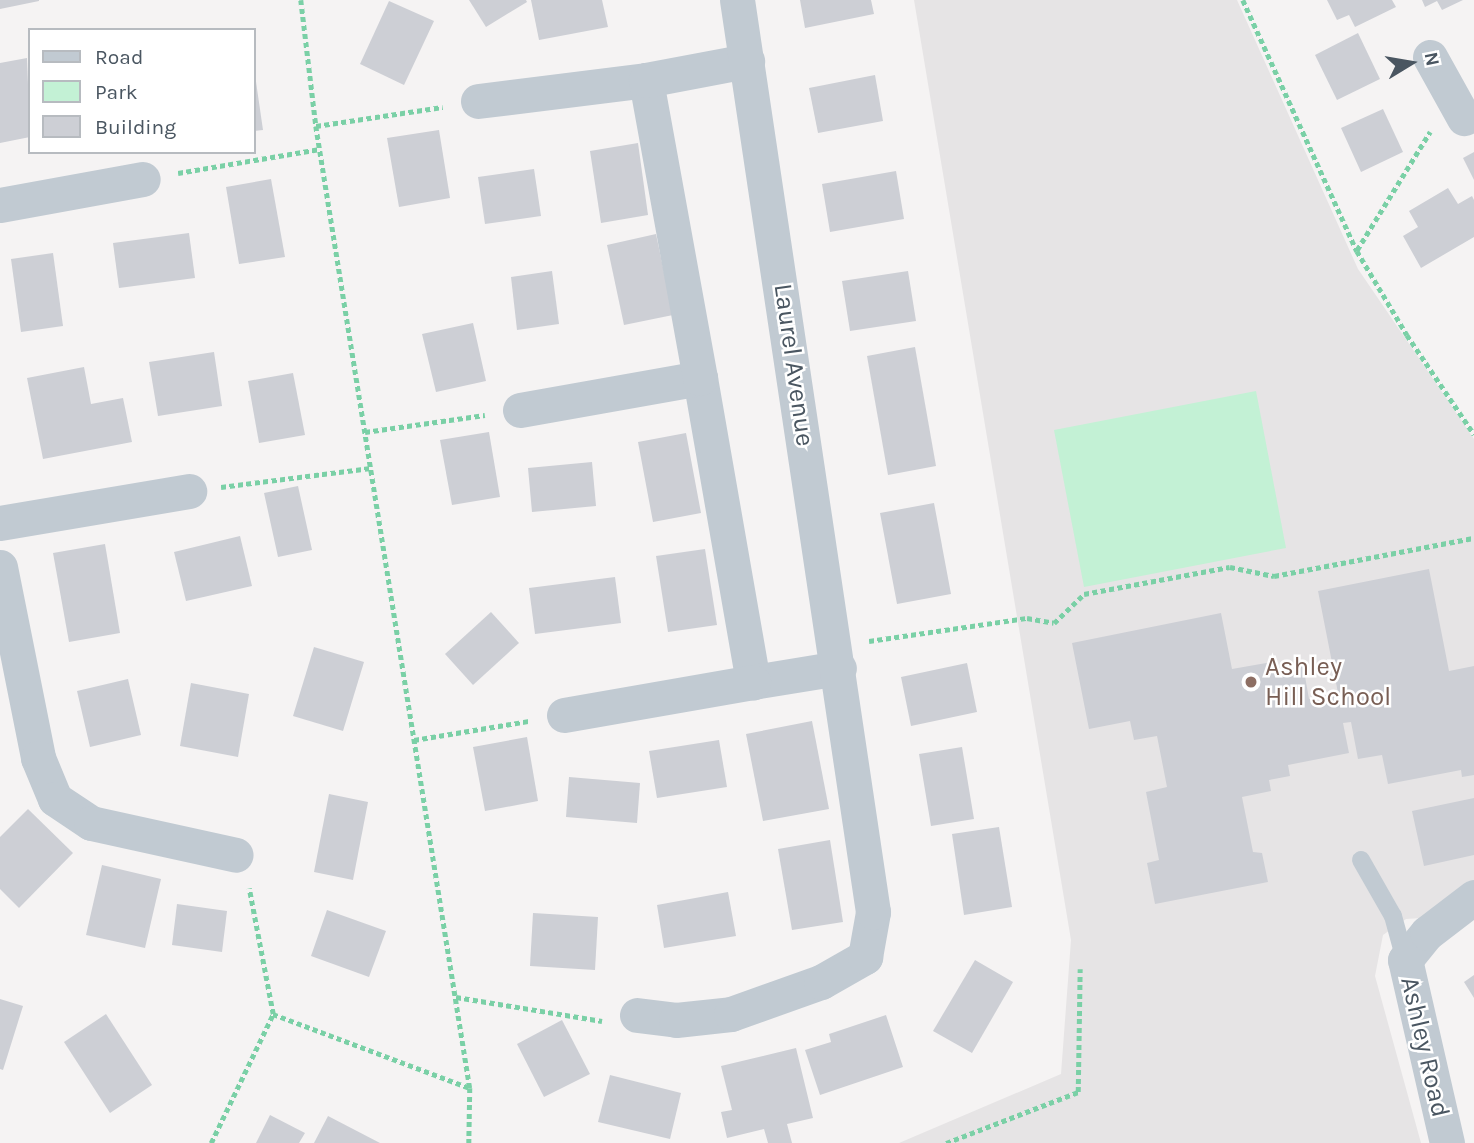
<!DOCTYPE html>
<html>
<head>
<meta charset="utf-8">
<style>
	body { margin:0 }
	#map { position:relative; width:1474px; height:1143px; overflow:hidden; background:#f5f3f3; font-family:Karla,sans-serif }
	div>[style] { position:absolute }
	.education>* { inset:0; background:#e6e4e5 }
	.green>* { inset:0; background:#c3f1d5 }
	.building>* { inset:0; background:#cdcfd5 }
	.path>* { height:4.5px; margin-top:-2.25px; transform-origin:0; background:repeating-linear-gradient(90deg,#7ad0a6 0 5px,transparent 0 8.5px) }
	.service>* { height:18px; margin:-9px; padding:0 9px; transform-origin:9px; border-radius:9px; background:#c1cad2 }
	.minor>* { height:35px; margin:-17.5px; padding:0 17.5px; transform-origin:17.5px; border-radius:17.5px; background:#c1cad2 }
	.dots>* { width:19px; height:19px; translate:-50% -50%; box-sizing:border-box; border:4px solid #fff; border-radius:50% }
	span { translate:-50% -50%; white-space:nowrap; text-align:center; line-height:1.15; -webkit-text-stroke:5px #fff; paint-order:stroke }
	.street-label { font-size:26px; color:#4a5661 }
	.education-label { font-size:26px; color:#785e54 }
	.left { translate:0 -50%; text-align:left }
	.legend { position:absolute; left:28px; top:28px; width:228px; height:126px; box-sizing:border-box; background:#fff; border:2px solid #b7bbc0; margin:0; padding:9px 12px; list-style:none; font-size:21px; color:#4a5661 }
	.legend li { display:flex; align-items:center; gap:14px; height:35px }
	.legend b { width:35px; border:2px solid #b7bbc0 }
	.north { position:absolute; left:1376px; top:28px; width:70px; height:70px; -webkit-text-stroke:5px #fff; paint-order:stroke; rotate:79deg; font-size:19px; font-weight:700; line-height:28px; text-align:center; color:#4a5661 }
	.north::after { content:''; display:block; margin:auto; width:24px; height:32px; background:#4a5661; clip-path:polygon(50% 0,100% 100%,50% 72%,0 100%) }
</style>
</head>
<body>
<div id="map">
	<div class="education">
		<i style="clip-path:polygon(914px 0,1237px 0,1358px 269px,1474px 439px,1474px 889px,1437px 917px,1406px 919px,1383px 935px,1375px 976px,1421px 1143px,899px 1143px,1061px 1074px,1071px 940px)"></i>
	</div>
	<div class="green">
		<i style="clip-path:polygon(1256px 391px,1286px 548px,1084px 587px,1054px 430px)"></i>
	</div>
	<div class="building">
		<i style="clip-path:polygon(0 0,39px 0,39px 1px,0 9px)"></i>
		<i style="clip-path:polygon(469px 0,526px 0,527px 2px,486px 27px)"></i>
		<i style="clip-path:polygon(531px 0,602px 0,608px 27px,539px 40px)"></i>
		<i style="clip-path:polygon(800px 0,871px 0,874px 14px,805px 28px)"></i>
		<i style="clip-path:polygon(1327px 0,1392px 0,1396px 7px,1355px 27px,1349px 15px,1337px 20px)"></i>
		<i style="clip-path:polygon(1422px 0,1463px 0,1442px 10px,1437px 1px,1425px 7px)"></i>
		<i style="clip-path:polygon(389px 1px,434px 21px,404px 85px,360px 64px)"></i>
		<i style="clip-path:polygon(1358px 33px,1380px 79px,1337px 100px,1315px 55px)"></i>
		<i style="clip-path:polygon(27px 58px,30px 137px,0 143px,0 63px)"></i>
		<i style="clip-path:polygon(254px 68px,263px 130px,254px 131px)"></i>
		<i style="clip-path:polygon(875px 75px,883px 121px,818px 133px,809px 88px)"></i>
		<i style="clip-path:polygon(1383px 109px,1403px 152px,1361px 172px,1341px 128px)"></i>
		<i style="clip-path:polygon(439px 130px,450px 198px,399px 207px,387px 138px)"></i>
		<i style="clip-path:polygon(638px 143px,648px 215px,601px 223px,590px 151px)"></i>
		<i style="clip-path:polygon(1474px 152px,1474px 180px,1463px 158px)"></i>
		<i style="clip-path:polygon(534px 169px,541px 216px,485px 224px,478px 177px)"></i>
		<i style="clip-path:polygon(896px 171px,904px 219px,830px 232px,822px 184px)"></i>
		<i style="clip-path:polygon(271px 179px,285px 257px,239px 264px,226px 187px)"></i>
		<i style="clip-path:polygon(1448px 188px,1458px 204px,1472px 196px,1474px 200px,1474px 237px,1421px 268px,1403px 236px,1418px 227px,1409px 211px)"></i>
		<i style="clip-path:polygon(189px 233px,195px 278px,119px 288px,113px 243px)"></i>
		<i style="clip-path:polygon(656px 234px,673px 315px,624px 325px,607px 245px)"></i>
		<i style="clip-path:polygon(53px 253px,63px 326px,21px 332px,11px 259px)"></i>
		<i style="clip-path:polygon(552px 271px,559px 324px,517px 330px,511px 277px)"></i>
		<i style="clip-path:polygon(908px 271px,916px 321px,850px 331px,842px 281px)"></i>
		<i style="clip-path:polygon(473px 323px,486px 381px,436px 392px,422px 334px)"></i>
		<i style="clip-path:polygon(915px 347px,936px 466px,888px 475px,867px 356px)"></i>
		<i style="clip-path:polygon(214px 352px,222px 406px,158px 416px,149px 362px)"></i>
		<i style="clip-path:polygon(84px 367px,91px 404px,123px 398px,132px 442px,43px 459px,27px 378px)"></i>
		<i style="clip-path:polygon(293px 373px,305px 435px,259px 443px,248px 381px)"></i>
		<i style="clip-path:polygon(489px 432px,500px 497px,452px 505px,440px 440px)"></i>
		<i style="clip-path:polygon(686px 433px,701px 513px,653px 522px,638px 442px)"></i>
		<i style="clip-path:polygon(592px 462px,596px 506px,532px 512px,528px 468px)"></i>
		<i style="clip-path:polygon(298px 486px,312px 550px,278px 557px,264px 493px)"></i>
		<i style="clip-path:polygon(934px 503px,951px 594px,897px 604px,880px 513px)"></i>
		<i style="clip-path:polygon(240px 536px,252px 586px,186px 601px,174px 552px)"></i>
		<i style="clip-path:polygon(105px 544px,120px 633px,69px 642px,53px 553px)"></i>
		<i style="clip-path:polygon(705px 549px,717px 625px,668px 632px,656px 556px)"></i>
		<i style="clip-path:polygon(1429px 569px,1449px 671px,1474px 666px,1474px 775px,1462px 777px,1461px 770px,1388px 784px,1382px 755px,1358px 759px,1351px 722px,1343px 723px,1349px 753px,1288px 765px,1290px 776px,1269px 780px,1271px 791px,1242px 797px,1253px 852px,1262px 853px,1268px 882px,1155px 904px,1147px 863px,1159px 860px,1146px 792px,1167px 787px,1157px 736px,1134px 740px,1130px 721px,1089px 729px,1072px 643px,1221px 613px,1232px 669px,1272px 662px,1273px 671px,1303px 665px,1309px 699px,1338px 693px,1318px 591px)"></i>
		<i style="clip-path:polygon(615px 577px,621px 623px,535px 634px,529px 588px)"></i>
		<i style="clip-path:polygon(491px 612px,519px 643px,473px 685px,445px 654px)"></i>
		<i style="clip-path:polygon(314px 647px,364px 662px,343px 731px,293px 716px)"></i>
		<i style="clip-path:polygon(967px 663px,977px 712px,911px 726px,901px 677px)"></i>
		<i style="clip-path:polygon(128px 679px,141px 735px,90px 747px,77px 691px)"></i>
		<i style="clip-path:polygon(191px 683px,249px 694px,238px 757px,180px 746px)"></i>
		<i style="clip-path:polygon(812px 721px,829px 809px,763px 821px,746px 734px)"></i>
		<i style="clip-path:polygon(527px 737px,538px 801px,485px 811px,473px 747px)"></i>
		<i style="clip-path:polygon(719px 740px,727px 787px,657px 798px,649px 751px)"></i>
		<i style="clip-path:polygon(962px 747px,974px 819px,931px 826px,919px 754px)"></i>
		<i style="clip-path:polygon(569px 777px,640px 783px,637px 823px,566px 817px)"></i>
		<i style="clip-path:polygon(329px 794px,368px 802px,353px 880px,314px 872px)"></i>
		<i style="clip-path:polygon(1474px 798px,1474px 855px,1424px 866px,1412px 811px)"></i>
		<i style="clip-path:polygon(28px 809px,73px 853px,19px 908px,0 889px,0 837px)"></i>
		<i style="clip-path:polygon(999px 827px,1012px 907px,964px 915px,952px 834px)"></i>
		<i style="clip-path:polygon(830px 840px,843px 922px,792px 930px,778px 849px)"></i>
		<i style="clip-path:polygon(102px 865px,161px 879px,145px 948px,86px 935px)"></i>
		<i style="clip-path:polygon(728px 892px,736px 936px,664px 948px,657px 905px)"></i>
		<i style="clip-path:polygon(177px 904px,227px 911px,222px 952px,172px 945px)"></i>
		<i style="clip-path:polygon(327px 910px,386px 931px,369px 977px,311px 956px)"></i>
		<i style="clip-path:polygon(533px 913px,598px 917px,595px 970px,530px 966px)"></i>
		<i style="clip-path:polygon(975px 960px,1013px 982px,972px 1053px,933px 1031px)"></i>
		<i style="clip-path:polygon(1474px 975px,1474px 998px,1464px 982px)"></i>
		<i style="clip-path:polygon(0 999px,23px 1006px,3px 1070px,0 1069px)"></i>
		<i style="clip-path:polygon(106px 1014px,152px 1085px,110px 1113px,64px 1042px)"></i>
		<i style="clip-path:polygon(886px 1015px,903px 1067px,820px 1095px,805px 1050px,831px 1042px,829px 1034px)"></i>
		<i style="clip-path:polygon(562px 1020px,590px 1074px,544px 1097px,517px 1044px)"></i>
		<i style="clip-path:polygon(796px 1048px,813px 1118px,787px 1124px,792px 1143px,768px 1143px,764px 1129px,727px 1138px,721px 1112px,732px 1110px,721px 1066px)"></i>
		<i style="clip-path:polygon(610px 1075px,681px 1093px,670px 1139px,598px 1122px)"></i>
		<i style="clip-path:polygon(270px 1115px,305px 1133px,299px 1143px,256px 1143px)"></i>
		<i style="clip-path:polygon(328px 1116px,380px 1143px,314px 1143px)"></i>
	</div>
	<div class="path">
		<i style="left:301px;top:0;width:127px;rotate:83.2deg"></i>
		<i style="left:316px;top:126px;width:974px;rotate:80.91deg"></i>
		<i style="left:470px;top:1088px;width:55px;rotate:91deg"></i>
		<i style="left:1243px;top:0;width:276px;rotate:65.6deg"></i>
		<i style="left:1357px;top:251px;width:98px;rotate:59.2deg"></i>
		<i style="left:1407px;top:335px;width:120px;rotate:55.9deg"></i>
		<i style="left:316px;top:126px;width:128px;rotate:-8.5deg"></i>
		<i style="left:178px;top:173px;width:144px;rotate:-9.6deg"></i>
		<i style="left:1357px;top:250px;width:139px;rotate:-58.3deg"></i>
		<i style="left:365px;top:432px;width:121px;rotate:-8.1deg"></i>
		<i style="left:221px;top:487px;width:151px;rotate:-7.2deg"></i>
		<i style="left:869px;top:641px;width:160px;rotate:-8.3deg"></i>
		<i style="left:1027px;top:618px;width:27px;rotate:10deg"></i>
		<i style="left:1054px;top:623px;width:42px;rotate:-44deg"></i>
		<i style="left:1084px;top:594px;width:148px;rotate:-10.5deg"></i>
		<i style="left:1230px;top:567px;width:45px;rotate:11.6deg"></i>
		<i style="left:1274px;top:576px;width:204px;rotate:-10.8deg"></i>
		<i style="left:414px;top:740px;width:117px;rotate:-9.4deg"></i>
		<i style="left:456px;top:997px;width:148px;rotate:9.3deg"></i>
		<i style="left:273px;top:1014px;width:210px;rotate:20.6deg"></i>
		<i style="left:211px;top:1143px;width:143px;rotate:-64.3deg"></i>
		<i style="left:273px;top:1014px;width:128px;rotate:-100.8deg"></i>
		<i style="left:946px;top:1143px;width:142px;rotate:-21.1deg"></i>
		<i style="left:1078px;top:1092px;width:123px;rotate:-89.1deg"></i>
	</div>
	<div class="service">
		<i style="left:1361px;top:860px;width:64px;rotate:60.3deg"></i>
		<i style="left:1393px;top:916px;width:46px;rotate:74.7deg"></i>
	</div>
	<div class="minor">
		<i style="left:1430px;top:57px;width:70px;rotate:60.9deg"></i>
		<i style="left:478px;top:101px;width:169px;rotate:-7.1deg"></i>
		<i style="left:0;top:205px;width:145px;rotate:-10.3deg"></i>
		<i style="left:700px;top:378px;width:309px;rotate:80.1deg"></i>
		<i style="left:753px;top:682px;width:87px;rotate:-9.2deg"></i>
		<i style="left:520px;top:410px;width:183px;rotate:-10.1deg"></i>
		<i style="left:700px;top:378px;width:303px;rotate:-100.3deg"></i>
		<i style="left:646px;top:80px;width:103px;rotate:-10.7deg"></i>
		<i style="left:0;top:523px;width:192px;rotate:-9.6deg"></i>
		<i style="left:0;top:567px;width:195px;rotate:78.7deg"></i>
		<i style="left:38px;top:758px;width:44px;rotate:67.5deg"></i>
		<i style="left:55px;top:799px;width:43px;rotate:33.7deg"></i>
		<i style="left:91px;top:823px;width:148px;rotate:12.4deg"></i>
		<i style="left:564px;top:715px;width:192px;rotate:-9.9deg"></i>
		<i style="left:637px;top:1015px;width:39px;rotate:7deg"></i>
		<i style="left:676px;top:1020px;width:55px;rotate:-6.2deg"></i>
		<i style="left:731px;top:1014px;width:96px;rotate:-19.6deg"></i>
		<i style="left:821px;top:982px;width:51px;rotate:-29.6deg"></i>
		<i style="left:865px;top:957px;width:46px;rotate:-79.9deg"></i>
		<i style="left:873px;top:912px;width:922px;rotate:-98.48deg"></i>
		<i style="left:1447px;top:1143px;width:188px;rotate:-102.9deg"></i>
		<i style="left:1405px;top:960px;width:35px;rotate:-51deg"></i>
		<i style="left:1427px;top:933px;width:59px;rotate:-37.5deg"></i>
	</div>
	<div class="dots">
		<i style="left:1251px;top:682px;background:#8d6e63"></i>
	</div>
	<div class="street-label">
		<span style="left:794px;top:365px;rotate:82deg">Laurel Avenue</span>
		<span style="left:1425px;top:1047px;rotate:77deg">Ashley Road</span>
	</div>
	<div class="education-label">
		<span class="left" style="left:1265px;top:682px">Ashley<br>Hill School</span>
	</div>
	<ul class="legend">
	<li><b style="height:9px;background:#c1cad2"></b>Road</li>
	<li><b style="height:19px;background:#c3f1d5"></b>Park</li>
	<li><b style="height:19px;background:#cdcfd5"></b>Building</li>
	</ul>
	<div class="north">N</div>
</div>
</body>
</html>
